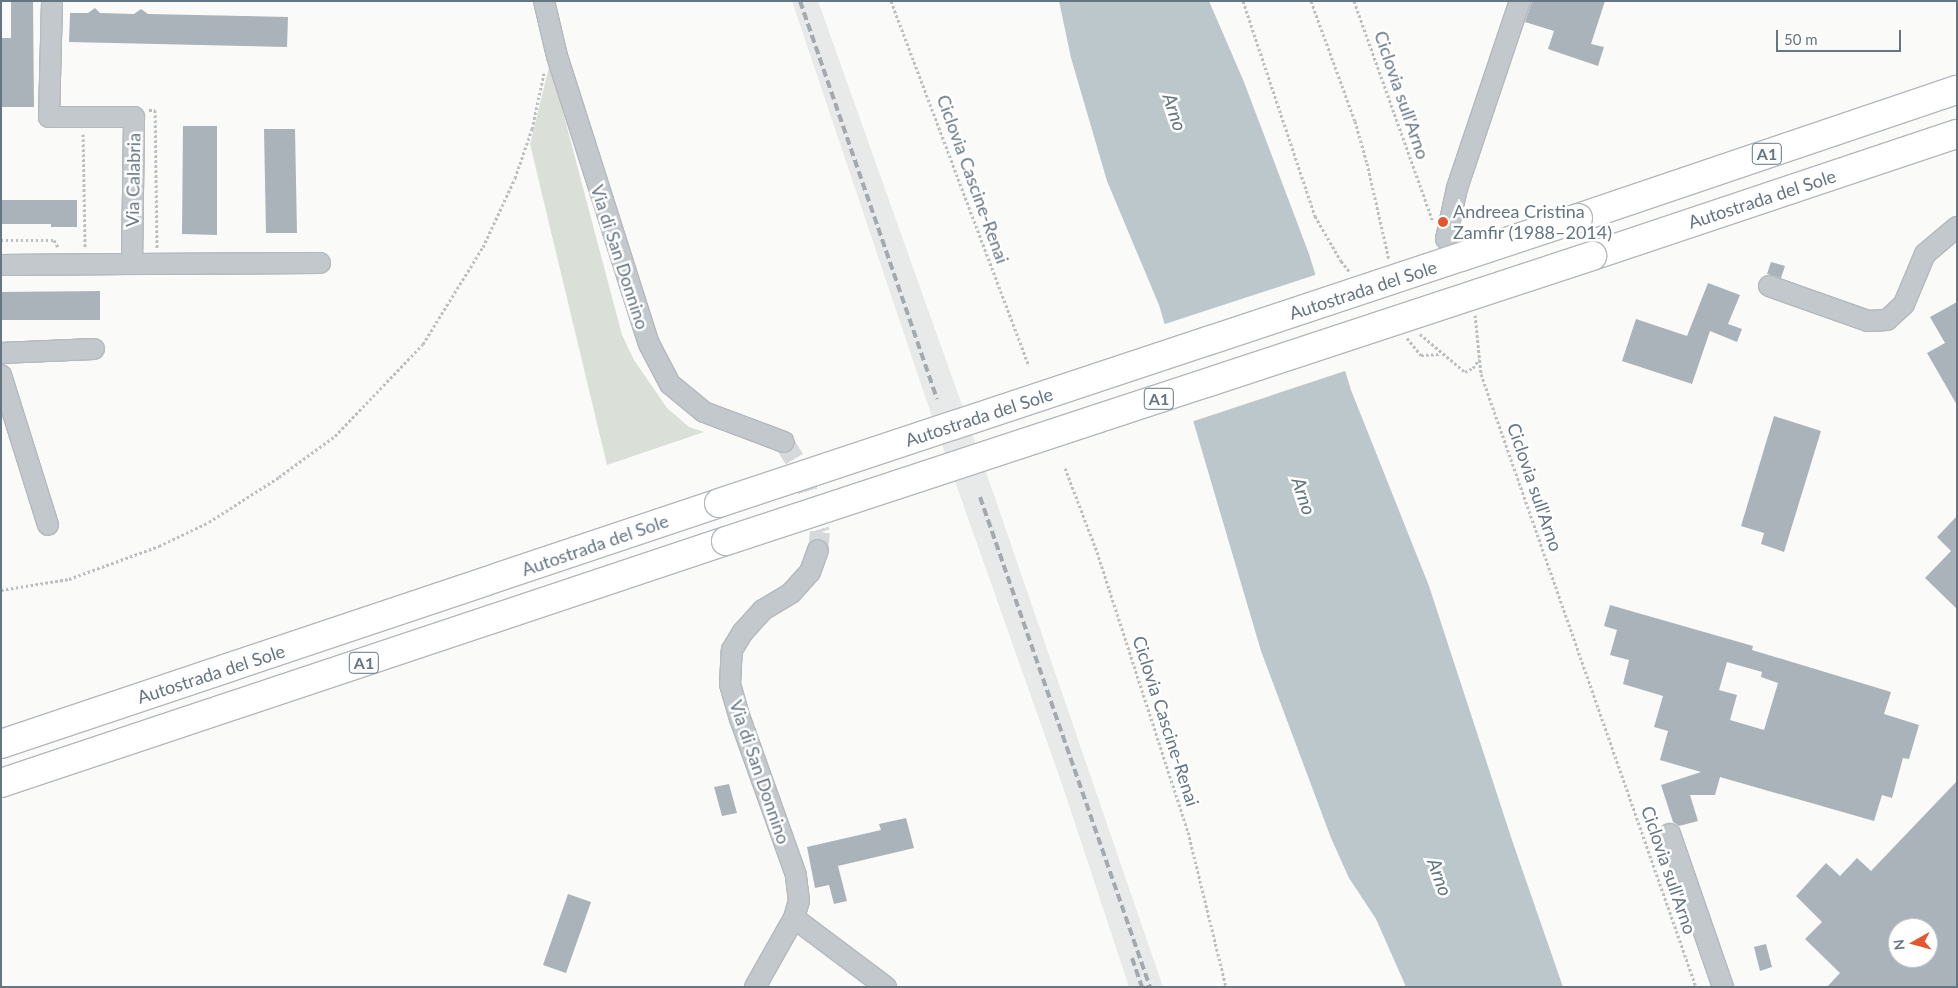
<!DOCTYPE html>
<html>
<head>
<meta charset="utf-8">
<style>
	body { margin:0 }
	#map { position:relative; width:1958px; height:988px; overflow:hidden; background:#fafaf8; font-family:Lato,sans-serif }
	div>[style] { position:absolute }
	.built>* { inset:0; background:#e8e9e9 }
	.green>* { inset:0; background:#dadfd7 }
	.water>* { inset:0; background:#bbc7cb }
	.pier>* { inset:0; background:#fafaf8 }
	.building>* { inset:0; background:#aab3b9 }
	.minor-tunnel>* { height:20px; margin-top:-10px; transform-origin:0; background:repeating-linear-gradient(90deg,#d5d9db 0 20px,transparent 0 30px) }
	.path>* { height:3px; margin-top:-1.5px; transform-origin:0; background:repeating-linear-gradient(90deg,#bbbfc2 0 2.5px,transparent 0 5px) }
	.roads { filter:drop-shadow(1px 0 #b4b9bd) drop-shadow(-1px 0 #b4b9bd) drop-shadow(0 1px #b4b9bd) drop-shadow(0 -1px #b4b9bd) }
	.minor>* { height:20px; margin:-10px; padding:0 10px; transform-origin:10px; border-radius:10px; background:#c3c8cc }
	.highway>* { height:28px; margin:-14px; padding:0 14px; transform-origin:14px; border-radius:14px; background:#fff }
	.rail>* { height:4px; margin-top:-2px; transform-origin:0; background:repeating-linear-gradient(90deg,#a2aab0 0 8px,transparent 0 12px) }
	.bridges { filter:drop-shadow(1px 0 #b4b9bd) drop-shadow(-1px 0 #b4b9bd) drop-shadow(0 1px #b4b9bd) drop-shadow(0 -1px #b4b9bd) }
	.highway-bridge>* { height:28px; margin:-14px; padding:0 14px; transform-origin:14px; border-radius:14px; background:#fff }
	.dots>* { width:14px; height:14px; translate:-50% -50%; box-sizing:border-box; border:2px solid #fff; border-radius:50% }
	span { translate:-50% -50%; white-space:nowrap; text-align:center; line-height:1.15; -webkit-text-stroke:5px #fff; paint-order:stroke }
	.shield-label span { padding:1px 4px; background:#fff; border:1px solid; border-radius:4px; -webkit-text-stroke-width:0 }
	.shield-label { font-size:16px; color:#657683; font-weight:700 }
	.street-label { font-size:18px; color:#657683 }
	.poi-label { font-size:18px; color:#657683 }
	.left { translate:0 -50%; text-align:left }
	.water-label { font-size:19px; color:#60757c; font-style:italic }
	.frame { position:absolute; inset:0; border:2px solid #657683; pointer-events:none }
	.north { position:absolute; left:1888px; top:918px; width:50px; height:50px; box-sizing:border-box; background:#fff; border:1px solid #c1c8cd; border-radius:50%; rotate:263deg; font-size:14px; font-weight:700; line-height:20px; text-align:center; color:#657683 }
	.north::after { content:''; display:block; margin:auto; width:18px; height:22px; background:#e4572e; clip-path:polygon(50% 0,100% 100%,50% 72%,0 100%) }
	.scale { position:absolute; left:1776px; top:30px; width:125px; height:22px; box-sizing:border-box; border:2px solid #657683; border-top:0; padding-left:6px; font-size:15px; line-height:18px; white-space:nowrap; color:#657683; -webkit-text-stroke:4px #fff; paint-order:stroke }
</style>
</head>
<body>
<div id="map">
	<div class="built">
		<i style="clip-path:polygon(792px 1px,818px 1px,993px 492px,1163px 987px,1129px 987px,1063px 787px,927px 402px)"></i>
	</div>
	<div class="green">
		<i style="clip-path:polygon(550px 63px,622px 335px,634px 360px,667px 408px,689px 427px,704px 432px,607px 465px,530px 144px)"></i>
	</div>
	<div class="water">
		<i style="clip-path:polygon(1059px 1px,1209px 1px,1244px 82px,1309px 254px,1351px 390px,1429px 586px,1513px 843px,1563px 987px,1406px 987px,1376px 919px,1349px 878px,1331px 838px,1261px 651px,1159px 305px,1107px 181px,1071px 58px)"></i>
	</div>
	<div class="pier">
		<i style="clip-path:polygon(1318px 274px,1348px 370px,1191px 422px,1162px 325px)"></i>
	</div>
	<div class="building">
		<i style="clip-path:polygon(11px 1px,33px 1px,34px 107px,1px 107px,1px 38px,11px 38px)"></i>
		<i style="clip-path:polygon(1532px 1px,1605px 1px,1591px 44px,1604px 47px,1598px 66px,1548px 49px,1554px 31px,1525px 22px)"></i>
		<i style="clip-path:polygon(95px 8px,100px 13px,134px 14px,141px 9px,148px 14px,288px 17px,287px 47px,69px 42px,70px 13px,88px 13px)"></i>
		<i style="clip-path:polygon(183px 126px,217px 126px,217px 235px,182px 234px)"></i>
		<i style="clip-path:polygon(264px 129px,295px 129px,297px 233px,266px 233px)"></i>
		<i style="clip-path:polygon(1px 200px,77px 200px,77px 227px,51px 227px,51px 224px,1px 224px)"></i>
		<i style="clip-path:polygon(1771px 262px,1785px 266px,1781px 278px,1767px 274px)"></i>
		<i style="clip-path:polygon(1708px 283px,1740px 295px,1728px 324px,1742px 329px,1737px 342px,1710px 331px,1692px 384px,1622px 361px,1636px 319px,1687px 336px)"></i>
		<i style="clip-path:polygon(100px 291px,100px 320px,1px 320px,1px 292px)"></i>
		<i style="clip-path:polygon(1957px 302px,1957px 405px,1927px 353px,1945px 343px,1930px 317px)"></i>
		<i style="clip-path:polygon(1774px 416px,1821px 431px,1784px 552px,1761px 544px,1764px 533px,1741px 526px)"></i>
		<i style="clip-path:polygon(1957px 516px,1957px 609px,1925px 578px,1951px 551px,1937px 537px)"></i>
		<i style="clip-path:polygon(evenodd,1610px 605px,1753px 646px,1752px 650px,1891px 692px,1884px 714px,1919px 725px,1909px 759px,1903px 758px,1892px 798px,1882px 795px,1874px 821px,1720px 777px,1715px 795px,1690px 795px,1698px 821px,1679px 826px,1673px 822px,1661px 785px,1701px 772px,1660px 760px,1668px 731px,1654px 727px,1663px 696px,1623px 684px,1629px 660px,1610px 655px,1617px 630px,1604px 626px,1610px 605px,1727px 662px,1762px 672px,1761px 677px,1778px 683px,1764px 730px,1730px 720px,1737px 695px,1719px 690px,1727px 662px)"></i>
		<i style="clip-path:polygon(evenodd,1957px 781px,1957px 987px,1827px 987px,1840px 973px,1805px 939px,1822px 922px,1796px 896px,1826px 863px,1840px 876px,1857px 858px,1871px 871px,1957px 781px,1898px 928px,1928px 928px,1928px 958px,1898px 958px,1898px 928px)"></i>
		<i style="clip-path:polygon(729px 784px,737px 813px,722px 816px,714px 787px)"></i>
		<i style="clip-path:polygon(906px 818px,914px 848px,838px 866px,847px 901px,834px 904px,829px 885px,815px 888px,807px 847px,881px 830px,879px 824px)"></i>
		<i style="clip-path:polygon(568px 894px,591px 902px,566px 973px,543px 965px)"></i>
		<i style="clip-path:polygon(1766px 944px,1772px 967px,1760px 971px,1754px 947px)"></i>
	</div>
	<div class="minor-tunnel">
		<i style="left:784px;top:442px;width:35px;rotate:59deg"></i>
		<i style="left:802px;top:472px;width:63px;rotate:73.3deg"></i>
		<i style="left:820px;top:532px;width:18px;rotate:96deg"></i>
	</div>
	<div class="path">
		<i style="left:891px;top:1px;width:390px;rotate:69.3deg"></i>
		<i style="left:1243px;top:1px;width:227px;rotate:71.5deg"></i>
		<i style="left:1315px;top:216px;width:52px;rotate:60deg"></i>
		<i style="left:1341px;top:261px;width:13px;rotate:51deg"></i>
		<i style="left:1311px;top:1px;width:128px;rotate:69.9deg"></i>
		<i style="left:1355px;top:121px;width:44px;rotate:74.1deg"></i>
		<i style="left:1367px;top:163px;width:99px;rotate:77.2deg"></i>
		<i style="left:1354px;top:1px;width:232px;rotate:70.3deg"></i>
		<i style="left:149px;top:110px;width:6px"></i>
		<i style="left:155px;top:110px;width:138px;rotate:89.2deg"></i>
		<i style="left:83px;top:134px;width:114px;rotate:89deg"></i>
		<i style="left:1px;top:240px;width:53px"></i>
		<i style="left:54px;top:240px;width:8px;rotate:60deg"></i>
		<i style="left:1475px;top:315px;width:59px;rotate:84.2deg"></i>
		<i style="left:1481px;top:374px;width:650px;rotate:70.67deg"></i>
		<i style="left:1420px;top:334px;width:59px;rotate:40.2deg"></i>
		<i style="left:1465px;top:372px;width:9px;rotate:-27deg"></i>
		<i style="left:1473px;top:368px;width:11px;rotate:-56deg"></i>
		<i style="left:1407px;top:338px;width:22px;rotate:51deg"></i>
		<i style="left:1421px;top:355px;width:20px;rotate:-3deg"></i>
		<i style="left:1065px;top:468px;width:90px;rotate:69.1deg"></i>
		<i style="left:1097px;top:552px;width:294px;rotate:72deg"></i>
		<i style="left:1188px;top:832px;width:160px;rotate:76.2deg"></i>
		<i style="left:1px;top:590px;width:69px;rotate:-9.2deg"></i>
		<i style="left:69px;top:579px;width:96px;rotate:-20.1deg"></i>
		<i style="left:159px;top:546px;width:55px;rotate:-25.6deg"></i>
		<i style="left:209px;top:522px;width:83px;rotate:-32.7deg"></i>
		<i style="left:279px;top:477px;width:69px;rotate:-36.2deg"></i>
		<i style="left:335px;top:436px;width:127px;rotate:-46.3deg"></i>
		<i style="left:423px;top:344px;width:114px;rotate:-58.3deg"></i>
		<i style="left:483px;top:247px;width:76px;rotate:-65.1deg"></i>
		<i style="left:515px;top:178px;width:52px;rotate:-70.9deg"></i>
		<i style="left:532px;top:129px;width:57px;rotate:-77.9deg"></i>
	</div>
	<div class="roads">
		<div class="minor">
			<i style="left:544px;top:1px;width:57px;rotate:76.7deg"></i>
			<i style="left:557px;top:56px;width:302px;rotate:72.3deg"></i>
			<i style="left:649px;top:344px;width:45px;rotate:62.3deg"></i>
			<i style="left:670px;top:384px;width:44px;rotate:39.5deg"></i>
			<i style="left:704px;top:412px;width:85px;rotate:20.6deg"></i>
			<i style="left:1446px;top:239px;width:52px;rotate:-77.8deg"></i>
			<i style="left:1457px;top:188px;width:197px;rotate:-71.4deg"></i>
			<i style="left:132px;top:264px;width:188px;rotate:-0.3deg"></i>
			<i style="left:1px;top:265px;width:131px;rotate:-0.4deg"></i>
			<i style="left:132px;top:264px;width:147px;rotate:-89.2deg"></i>
			<i style="left:134px;top:117px;width:85px;rotate:180deg"></i>
			<i style="left:49px;top:117px;width:116px;rotate:-88.5deg"></i>
			<i style="left:1769px;top:286px;width:105px;rotate:19.5deg"></i>
			<i style="left:1868px;top:321px;width:19px;rotate:-3deg"></i>
			<i style="left:1887px;top:320px;width:23px;rotate:-43deg"></i>
			<i style="left:1904px;top:304px;width:54px;rotate:-67.2deg"></i>
			<i style="left:1925px;top:254px;width:42px;rotate:-40.2deg"></i>
			<i style="left:1px;top:353px;width:93px;rotate:-2.5deg"></i>
			<i style="left:1px;top:375px;width:157px;rotate:72.6deg"></i>
			<i style="left:1670px;top:834px;width:162px;rotate:70.9deg"></i>
			<i style="left:794px;top:918px;width:115px;rotate:36.9deg"></i>
			<i style="left:755px;top:987px;width:79px;rotate:-60.5deg"></i>
			<i style="left:794px;top:918px;width:18px;rotate:-74deg"></i>
			<i style="left:799px;top:901px;width:26px;rotate:-97deg"></i>
			<i style="left:796px;top:875px;width:166px;rotate:-109.7deg"></i>
			<i style="left:740px;top:719px;width:36px;rotate:-106deg"></i>
			<i style="left:730px;top:684px;width:34px;rotate:-87deg"></i>
			<i style="left:732px;top:650px;width:21px;rotate:-59deg"></i>
			<i style="left:743px;top:632px;width:30px;rotate:-48deg"></i>
			<i style="left:763px;top:610px;width:33px;rotate:-31deg"></i>
			<i style="left:791px;top:593px;width:28px;rotate:-48deg"></i>
			<i style="left:810px;top:572px;width:23px;rotate:-70deg"></i>
		</div>
		<div class="highway">
			<i style="left:1578px;top:218px;width:400px;rotate:-18.7deg"></i>
			<i style="left:1592px;top:256px;width:385px;rotate:-18.5deg"></i>
			<i style="left:1px;top:744px;width:757px;rotate:-18.55deg"></i>
			<i style="left:1px;top:783px;width:764px;rotate:-18.46deg"></i>
		</div>
	</div>
	<div class="rail">
		<i style="left:800px;top:1px;width:421px;rotate:71deg"></i>
		<i style="left:980px;top:497px;width:519px;rotate:70.87deg"></i>
		<i style="left:1132px;top:958px;width:31px;rotate:71deg"></i>
	</div>
	<div class="bridges">
		<div class="highway-bridge">
			<i style="left:719px;top:503px;width:905px;rotate:-18.35deg"></i>
			<i style="left:726px;top:541px;width:912px;rotate:-18.22deg"></i>
		</div>
	</div>
	<div class="dots">
		<i style="left:1443px;top:222px;background:#e4572e"></i>
	</div>
	<div class="shield-label">
		<span style="left:1767px;top:154px">A1</span>
		<span style="left:1159px;top:399px">A1</span>
		<span style="left:364px;top:663px">A1</span>
	</div>
	<div class="street-label">
		<span style="left:1402px;top:95px;rotate:71deg">Ciclovia sull'Arno</span>
		<span style="left:973px;top:179px;rotate:70deg">Ciclovia Cascine-Renai</span>
		<span style="left:133px;top:180px;rotate:-89deg">Via Calabria</span>
		<span style="left:1762px;top:199px;rotate:-18deg">Autostrada del Sole</span>
		<span style="left:620px;top:257px;rotate:72deg">Via di San Donnino</span>
		<span style="left:1363px;top:290px;rotate:-18deg">Autostrada del Sole</span>
		<span style="left:979px;top:417px;rotate:-18deg">Autostrada del Sole</span>
		<span style="left:1535px;top:487px;rotate:71deg">Ciclovia sull'Arno</span>
		<span style="left:595px;top:545px;rotate:-19deg">Autostrada del Sole</span>
		<span style="left:211px;top:674px;rotate:-18deg">Autostrada del Sole</span>
		<span style="left:1166px;top:721px;rotate:72deg">Ciclovia Cascine-Renai</span>
		<span style="left:760px;top:772px;rotate:71deg">Via di San Donnino</span>
		<span style="left:1669px;top:870px;rotate:71deg">Ciclovia sull'Arno</span>
	</div>
	<div class="poi-label">
		<span class="left" style="left:1453px;top:222px">Andreea Cristina<br>Zamfir (1988–2014)</span>
	</div>
	<div class="water-label">
		<span style="left:1175px;top:112px;rotate:72deg">Arno</span>
		<span style="left:1304px;top:496px;rotate:72deg">Arno</span>
		<span style="left:1440px;top:877px;rotate:70deg">Arno</span>
	</div>
	<div class="frame"></div>
	<div class="north">N</div>
	<div class="scale">50 m</div>
</div>
</body>
</html>
